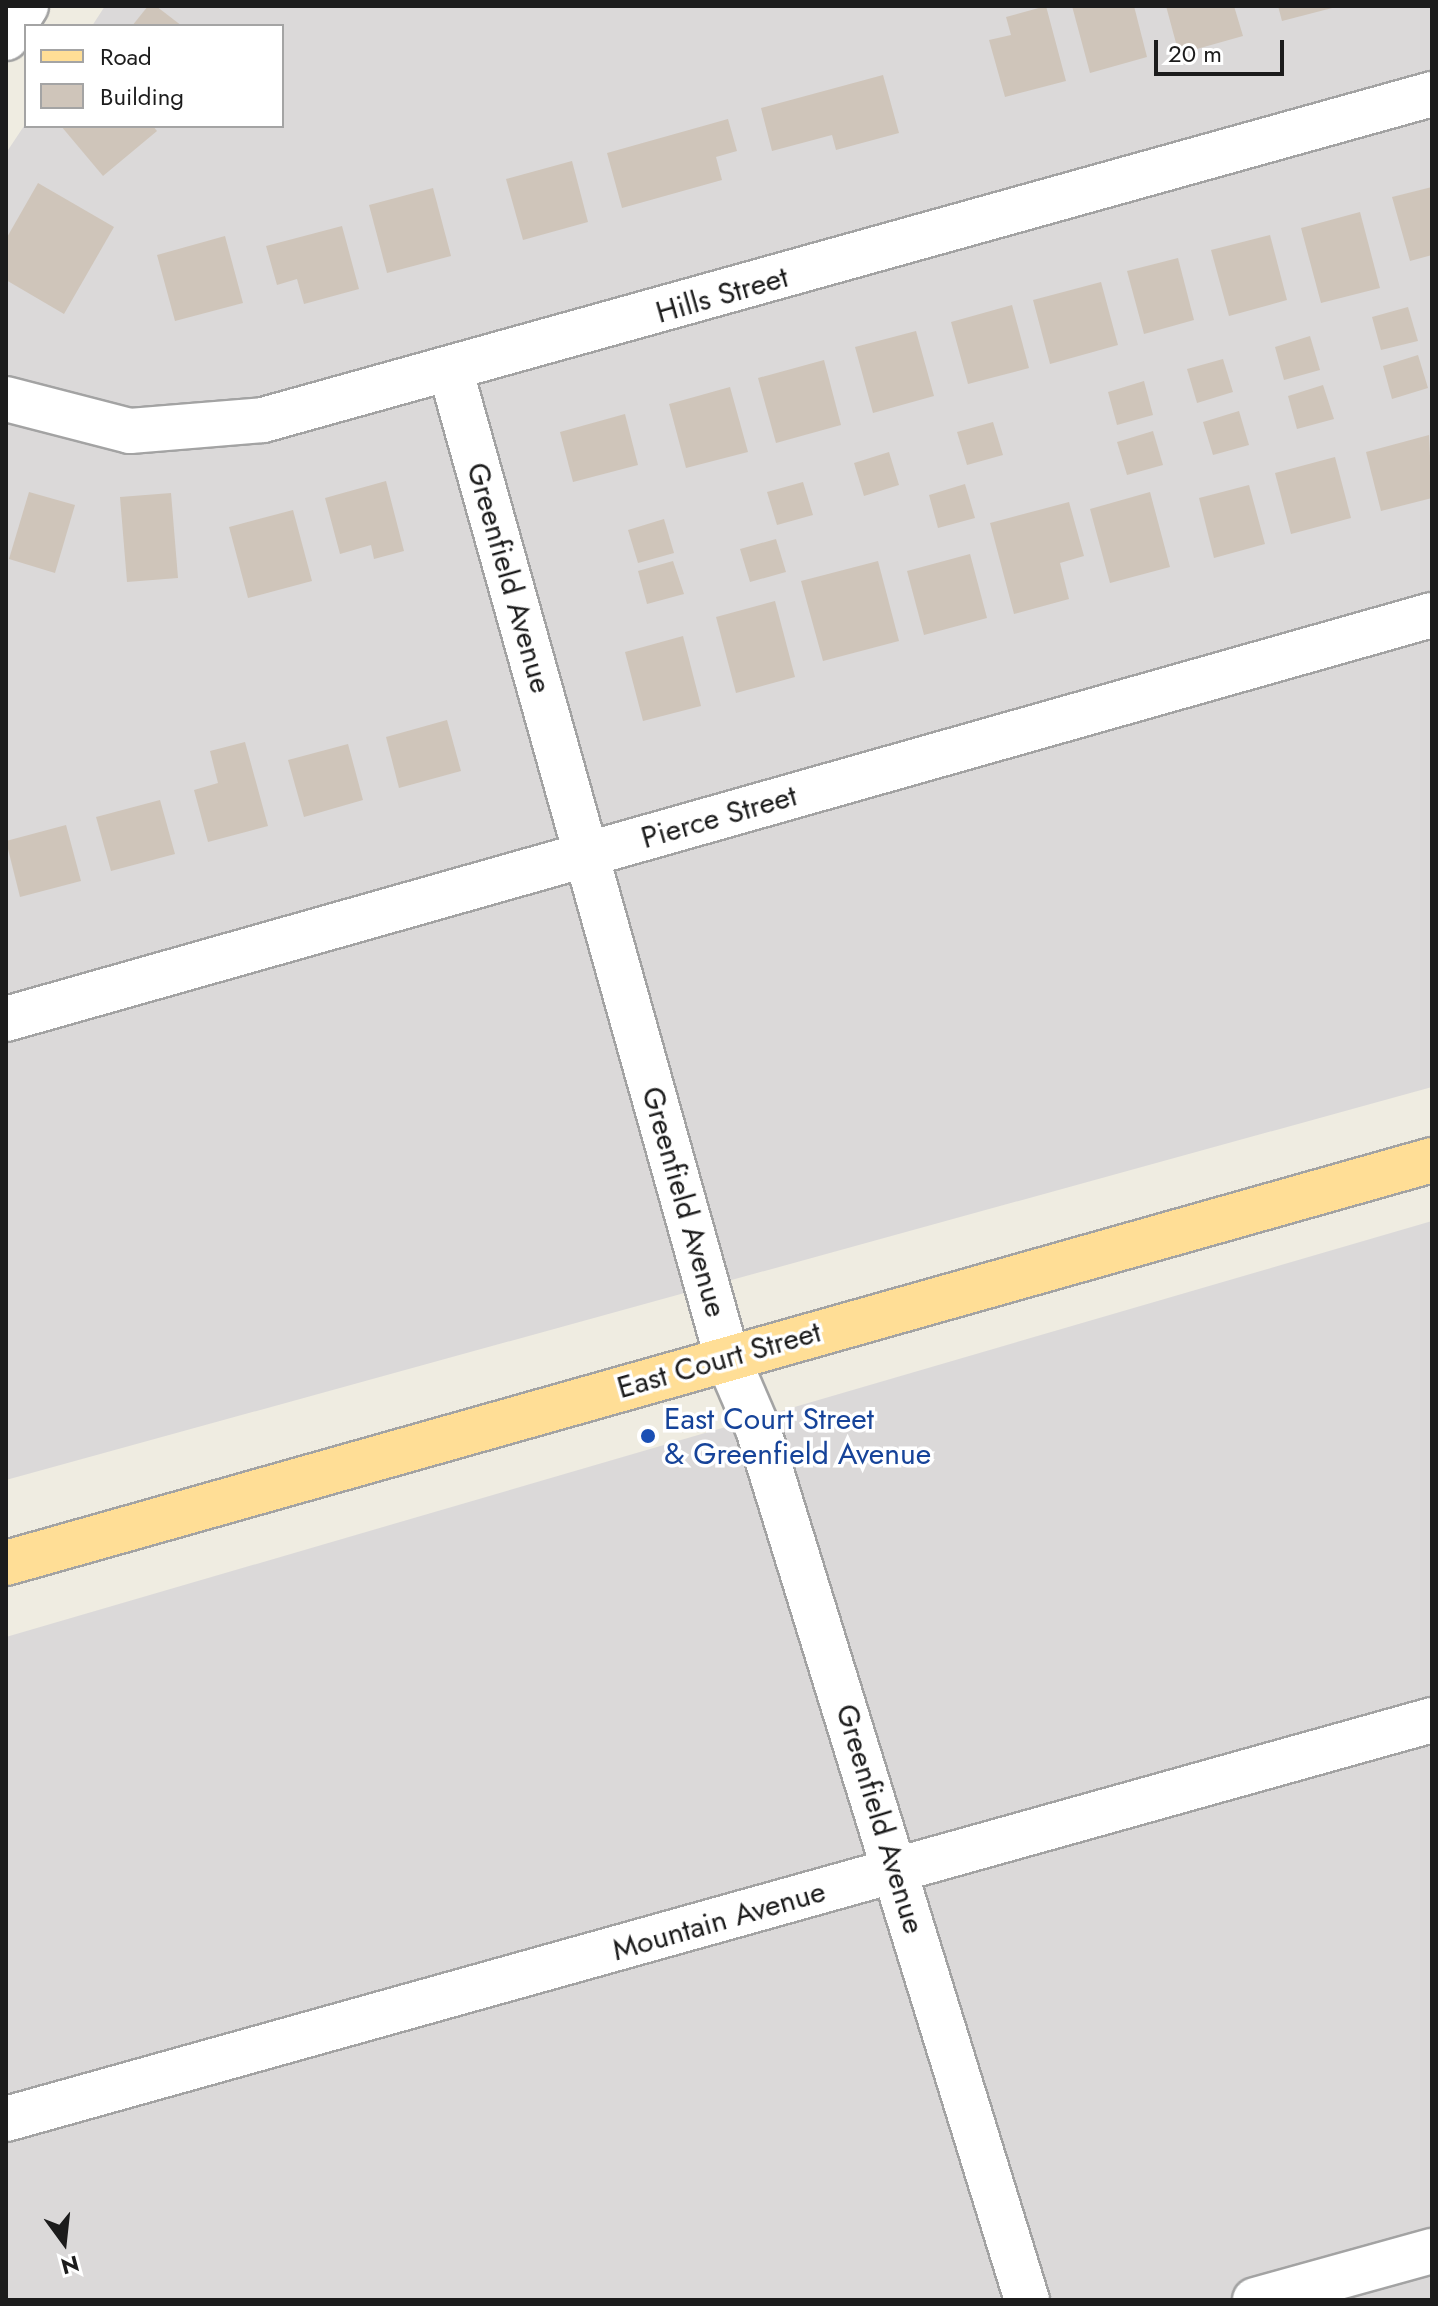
<!DOCTYPE html>
<html>
<head>
<meta charset="utf-8">
<style>
	body { margin:0 }
	#map { position:relative; width:1438px; height:2306px; overflow:hidden; background:#efece1; font-family:Jost,sans-serif }
	div>[style] { position:absolute }
	.residential>* { inset:0; background:#dbd9d9 }
	.building>* { inset:0; background:#cfc5ba }
	.roads { filter:drop-shadow(2px 0 #a3a3a3) drop-shadow(-2px 0 #a3a3a3) drop-shadow(0 2px #a3a3a3) drop-shadow(0 -2px #a3a3a3) }
	.minor>* { height:44px; margin:-22px; padding:0 22px; transform-origin:22px; border-radius:22px; background:#fff }
	.major>* { height:44px; margin:-22px; padding:0 22px; transform-origin:22px; border-radius:22px; background:#ffde96 }
	.dots>* { width:22px; height:22px; translate:-50% -50%; box-sizing:border-box; border:4px solid #fff; border-radius:50% }
	span { translate:-50% -50%; white-space:nowrap; text-align:center; line-height:1.15; -webkit-text-stroke:7px #fff; paint-order:stroke }
	.street-label { font-size:30px; color:#1c1c1c }
	.transit-label { font-size:30px; color:#164399 }
	.left { translate:0 -50%; text-align:left }
	.frame { position:absolute; inset:0; border:8px solid #1c1c1c; pointer-events:none }
	.legend { position:absolute; left:24px; top:24px; width:260px; height:104px; box-sizing:border-box; background:#fff; border:2px solid #a4a4a4; margin:0; padding:10px 14px; list-style:none; font-size:24px; color:#1c1c1c }
	.legend li { display:flex; align-items:center; gap:16px; height:40px }
	.legend b { width:40px; border:2px solid #a4a4a4 }
	.north { position:absolute; left:24px; top:2202px; width:80px; height:80px; -webkit-text-stroke:6px #fff; paint-order:stroke; rotate:165deg; font-size:22px; font-weight:700; line-height:32px; text-align:center; color:#1c1c1c }
	.north::after { content:''; display:block; margin:auto; width:28px; height:36px; background:#1c1c1c; clip-path:polygon(50% 0,100% 100%,50% 72%,0 100%) }
	.scale { position:absolute; left:1154px; top:40px; width:130px; height:36px; box-sizing:border-box; border:4px solid #1c1c1c; border-top:0; padding-left:10px; font-size:24px; line-height:28px; white-space:nowrap; color:#1c1c1c; -webkit-text-stroke:6px #fff; paint-order:stroke }
</style>
</head>
<body>
<div id="map">
	<div class="residential">
		<i style="clip-path:polygon(105px 6px,1432px 6px,1432px 1087px,6px 1480px,6px 153px,26px 123px,282px 126px,282px 26px,92px 26px)"></i>
		<i style="clip-path:polygon(1432px 1221px,1432px 2300px,6px 2300px,6px 1637px)"></i>
	</div>
	<div class="building">
		<i style="clip-path:polygon(148px 6px,156px 6px,182px 26px,132px 26px)"></i>
		<i style="clip-path:polygon(1046px 6px,1066px 81px,1005px 97px,989px 40px,1011px 35px,1006px 17px)"></i>
		<i style="clip-path:polygon(1072px 6px,1134px 6px,1147px 57px,1090px 73px)"></i>
		<i style="clip-path:polygon(1166px 6px,1234px 6px,1243px 36px,1179px 54px)"></i>
		<i style="clip-path:polygon(1278px 6px,1336px 6px,1336px 7px,1282px 21px)"></i>
		<i style="clip-path:polygon(883px 75px,899px 133px,836px 150px,832px 135px,772px 151px,761px 108px)"></i>
		<i style="clip-path:polygon(728px 119px,737px 151px,716px 157px,722px 180px,622px 208px,607px 153px)"></i>
		<i style="clip-path:polygon(61px 126px,153px 126px,157px 131px,103px 176px)"></i>
		<i style="clip-path:polygon(572px 161px,588px 222px,523px 240px,506px 179px)"></i>
		<i style="clip-path:polygon(38px 183px,114px 227px,64px 314px,6px 280px,6px 239px)"></i>
		<i style="clip-path:polygon(1432px 187px,1432px 255px,1410px 261px,1392px 197px)"></i>
		<i style="clip-path:polygon(433px 188px,451px 256px,387px 273px,369px 205px)"></i>
		<i style="clip-path:polygon(1360px 212px,1380px 288px,1321px 303px,1301px 228px)"></i>
		<i style="clip-path:polygon(342px 226px,359px 289px,304px 304px,297px 279px,277px 285px,266px 246px)"></i>
		<i style="clip-path:polygon(1270px 235px,1287px 300px,1229px 316px,1211px 250px)"></i>
		<i style="clip-path:polygon(225px 236px,243px 303px,175px 321px,157px 255px)"></i>
		<i style="clip-path:polygon(1178px 258px,1194px 320px,1144px 334px,1127px 271px)"></i>
		<i style="clip-path:polygon(1101px 282px,1118px 345px,1050px 364px,1033px 300px)"></i>
		<i style="clip-path:polygon(1012px 305px,1029px 368px,968px 384px,951px 322px)"></i>
		<i style="clip-path:polygon(1408px 307px,1418px 341px,1381px 350px,1372px 317px)"></i>
		<i style="clip-path:polygon(916px 331px,934px 396px,873px 413px,855px 347px)"></i>
		<i style="clip-path:polygon(1310px 336px,1320px 370px,1284px 380px,1275px 347px)"></i>
		<i style="clip-path:polygon(1418px 355px,1428px 388px,1392px 399px,1383px 366px)"></i>
		<i style="clip-path:polygon(1223px 359px,1233px 392px,1197px 403px,1187px 369px)"></i>
		<i style="clip-path:polygon(824px 360px,841px 425px,776px 443px,758px 378px)"></i>
		<i style="clip-path:polygon(1144px 381px,1153px 415px,1117px 425px,1108px 392px)"></i>
		<i style="clip-path:polygon(1323px 385px,1334px 419px,1297px 429px,1288px 396px)"></i>
		<i style="clip-path:polygon(730px 387px,748px 452px,686px 468px,669px 404px)"></i>
		<i style="clip-path:polygon(1239px 411px,1249px 445px,1213px 455px,1203px 422px)"></i>
		<i style="clip-path:polygon(625px 414px,638px 465px,573px 482px,560px 432px)"></i>
		<i style="clip-path:polygon(993px 422px,1003px 455px,967px 465px,957px 432px)"></i>
		<i style="clip-path:polygon(1153px 431px,1163px 465px,1127px 475px,1117px 442px)"></i>
		<i style="clip-path:polygon(1429px 435px,1432px 498px,1381px 511px,1366px 452px)"></i>
		<i style="clip-path:polygon(889px 452px,899px 485px,864px 496px,854px 463px)"></i>
		<i style="clip-path:polygon(1335px 457px,1351px 518px,1291px 534px,1275px 473px)"></i>
		<i style="clip-path:polygon(386px 481px,404px 551px,374px 559px,371px 545px,340px 554px,325px 498px)"></i>
		<i style="clip-path:polygon(803px 482px,813px 515px,777px 525px,767px 492px)"></i>
		<i style="clip-path:polygon(965px 484px,975px 518px,938px 528px,929px 495px)"></i>
		<i style="clip-path:polygon(1249px 485px,1265px 544px,1214px 558px,1199px 498px)"></i>
		<i style="clip-path:polygon(29px 492px,75px 505px,55px 573px,9px 559px)"></i>
		<i style="clip-path:polygon(1150px 492px,1170px 567px,1110px 583px,1090px 509px)"></i>
		<i style="clip-path:polygon(171px 493px,178px 578px,127px 582px,120px 497px)"></i>
		<i style="clip-path:polygon(1069px 502px,1084px 556px,1060px 563px,1069px 599px,1014px 614px,990px 523px)"></i>
		<i style="clip-path:polygon(293px 510px,312px 581px,248px 598px,229px 527px)"></i>
		<i style="clip-path:polygon(664px 519px,674px 553px,638px 563px,628px 530px)"></i>
		<i style="clip-path:polygon(776px 539px,786px 572px,750px 582px,740px 549px)"></i>
		<i style="clip-path:polygon(970px 554px,987px 618px,924px 635px,907px 571px)"></i>
		<i style="clip-path:polygon(673px 561px,684px 594px,647px 604px,638px 571px)"></i>
		<i style="clip-path:polygon(878px 561px,899px 641px,823px 661px,801px 581px)"></i>
		<i style="clip-path:polygon(775px 601px,795px 677px,736px 693px,716px 617px)"></i>
		<i style="clip-path:polygon(683px 636px,701px 706px,643px 721px,625px 652px)"></i>
		<i style="clip-path:polygon(447px 720px,461px 771px,399px 788px,386px 737px)"></i>
		<i style="clip-path:polygon(245px 742px,268px 826px,208px 842px,194px 790px,218px 783px,210px 751px)"></i>
		<i style="clip-path:polygon(348px 744px,363px 800px,304px 817px,288px 760px)"></i>
		<i style="clip-path:polygon(160px 800px,175px 854px,111px 871px,96px 817px)"></i>
		<i style="clip-path:polygon(66px 825px,81px 881px,20px 897px,6px 841px)"></i>
	</div>
	<div class="roads">
		<div class="minor">
			<i style="left:6px;top:38px;width:38px;rotate:-58deg"></i>
			<i style="left:451px;top:372px;width:1023px;rotate:74.35deg"></i>
			<i style="left:727px;top:1357px;width:78px;rotate:66.7deg"></i>
			<i style="left:758px;top:1429px;width:912px;rotate:72.84deg"></i>
			<i style="left:6px;top:399px;width:128px;rotate:14.5deg"></i>
			<i style="left:130px;top:431px;width:133px;rotate:-4.7deg"></i>
			<i style="left:263px;top:420px;width:1214px;rotate:-15.58deg"></i>
			<i style="left:6px;top:1019px;width:1482px;rotate:-15.82deg"></i>
			<i style="left:6px;top:2119px;width:1481px;rotate:-15.63deg"></i>
			<i style="left:1255px;top:2300px;width:184px;rotate:-15.5deg"></i>
		</div>
		<div class="major">
			<i style="left:6px;top:1563px;width:1482px;rotate:-15.78deg"></i>
		</div>
	</div>
	<div class="dots">
		<i style="left:648px;top:1436px;background:#1a4fb4"></i>
	</div>
	<div class="street-label">
		<span style="left:722px;top:295px;rotate:-16deg">Hills Street</span>
		<span style="left:509px;top:578px;rotate:74deg">Greenfield Avenue</span>
		<span style="left:719px;top:817px;rotate:-16deg">Pierce Street</span>
		<span style="left:684px;top:1202px;rotate:74deg">Greenfield Avenue</span>
		<span style="left:719px;top:1360px;rotate:-16deg">East Court Street</span>
		<span style="left:880px;top:1819px;rotate:73deg">Greenfield Avenue</span>
		<span style="left:719px;top:1921px;rotate:-16deg">Mountain Avenue</span>
	</div>
	<div class="transit-label">
		<span class="left" style="left:664px;top:1436px">East Court Street<br>&amp; Greenfield Avenue</span>
	</div>
	<div class="frame"></div>
	<ul class="legend">
	<li><b style="height:10px;background:#ffde96"></b>Road</li>
	<li><b style="height:22px;background:#cfc5ba"></b>Building</li>
	</ul>
	<div class="north">N</div>
	<div class="scale">20 m</div>
</div>
</body>
</html>
